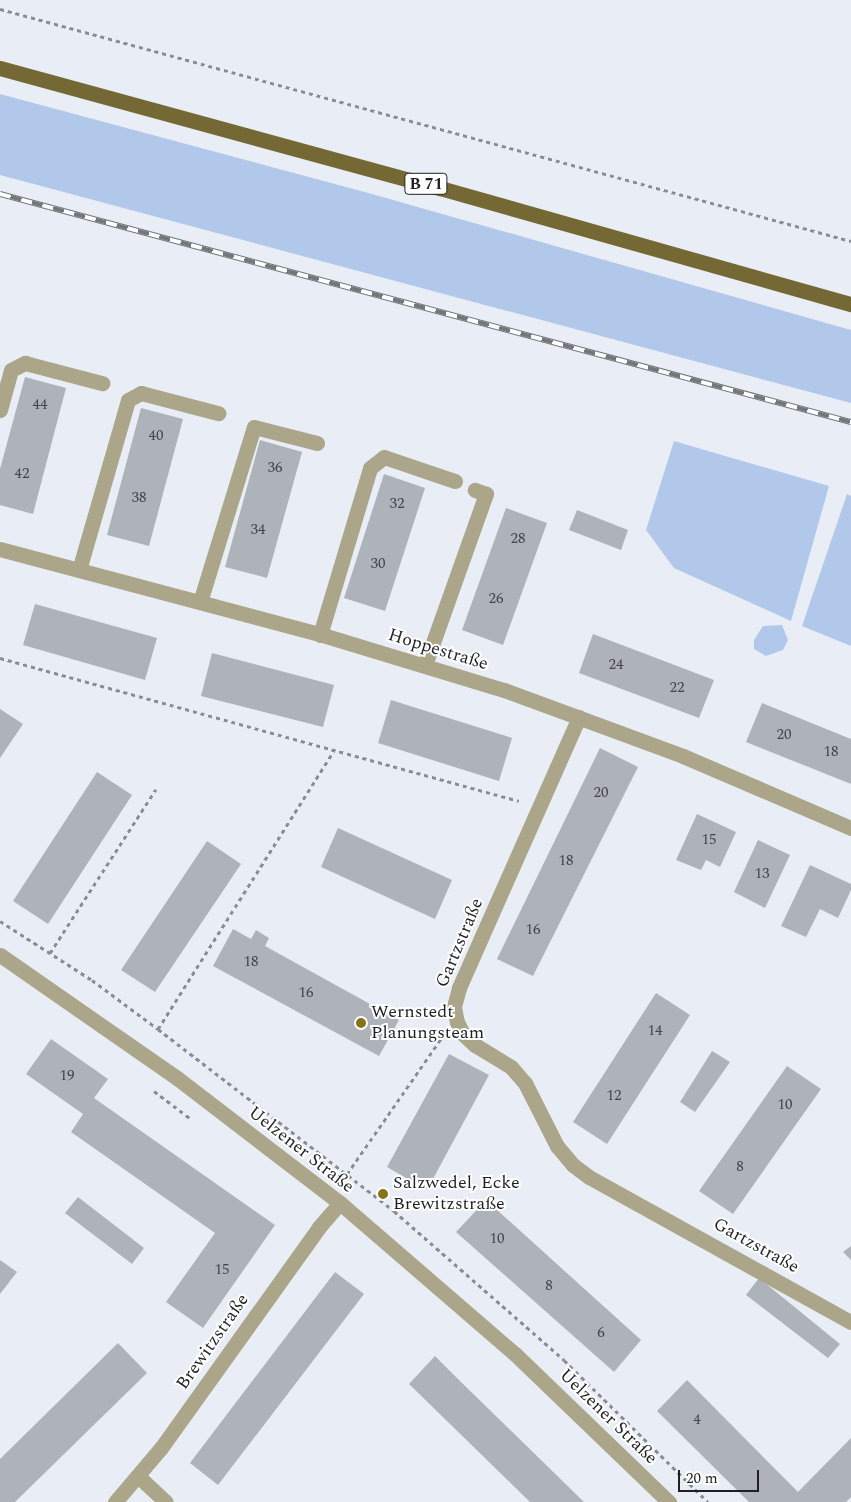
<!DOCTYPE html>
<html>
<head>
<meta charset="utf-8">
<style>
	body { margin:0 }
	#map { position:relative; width:851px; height:1502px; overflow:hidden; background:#e9eef6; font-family:Spectral,serif }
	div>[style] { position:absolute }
	.green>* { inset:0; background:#b2c8eb }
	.building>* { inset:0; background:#aeb3ba }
	.path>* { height:3px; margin-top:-1.5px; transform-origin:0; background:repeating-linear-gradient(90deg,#898d92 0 4px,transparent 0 8px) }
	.service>* { height:15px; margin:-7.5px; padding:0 7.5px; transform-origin:7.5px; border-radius:7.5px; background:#aba58a }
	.minor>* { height:15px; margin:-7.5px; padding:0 7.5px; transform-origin:7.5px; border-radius:7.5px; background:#aba58a }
	.primary>* { height:15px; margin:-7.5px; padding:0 7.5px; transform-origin:7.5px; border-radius:7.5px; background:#746935 }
	.rail>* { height:5.5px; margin-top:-2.75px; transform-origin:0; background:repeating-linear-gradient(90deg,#fff 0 11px,#73767b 0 22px); box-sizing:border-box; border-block:1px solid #73767b }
	.dots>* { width:14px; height:14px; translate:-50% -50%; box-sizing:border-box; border:2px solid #fff; border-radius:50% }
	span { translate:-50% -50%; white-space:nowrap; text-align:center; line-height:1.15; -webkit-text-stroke:4px #fff; paint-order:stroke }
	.number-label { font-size:15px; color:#424549 }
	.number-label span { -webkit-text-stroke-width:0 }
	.shield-label span { padding:1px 4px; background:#fff; border:1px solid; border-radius:4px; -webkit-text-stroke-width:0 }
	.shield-label { font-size:16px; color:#1e2023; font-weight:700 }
	.street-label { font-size:18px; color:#1e2023 }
	.poi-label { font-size:18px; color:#1e2023 }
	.left { translate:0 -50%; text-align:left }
	.scale { position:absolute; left:678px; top:1470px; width:81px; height:22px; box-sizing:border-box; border:2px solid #1e2023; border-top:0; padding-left:6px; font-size:15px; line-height:18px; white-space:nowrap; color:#1e2023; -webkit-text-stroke:4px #fff; paint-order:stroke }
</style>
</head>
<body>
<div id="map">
	<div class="green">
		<i style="clip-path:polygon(0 94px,372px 194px,851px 330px,851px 403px,0 175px)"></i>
		<i style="clip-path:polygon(674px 441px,829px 486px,791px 621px,674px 568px,646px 530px)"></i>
		<i style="clip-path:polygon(847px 494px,851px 496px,851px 646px,802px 626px)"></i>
		<i style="clip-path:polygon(782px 625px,788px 640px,783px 650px,766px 656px,754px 649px,754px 640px,763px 626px)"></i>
	</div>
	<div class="building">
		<i style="clip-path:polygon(25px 377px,66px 388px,33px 514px,0 505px,0 469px)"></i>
		<i style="clip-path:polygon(141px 408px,183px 419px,149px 546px,107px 535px)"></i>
		<i style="clip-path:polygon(260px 440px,302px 452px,267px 578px,225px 567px)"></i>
		<i style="clip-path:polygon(384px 474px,425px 488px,385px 611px,344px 598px)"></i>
		<i style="clip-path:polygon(506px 508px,547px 523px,503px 645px,462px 630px)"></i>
		<i style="clip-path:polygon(577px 510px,628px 530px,621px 550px,569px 530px)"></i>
		<i style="clip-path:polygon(35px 604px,157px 638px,145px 680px,23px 645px)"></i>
		<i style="clip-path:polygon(593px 634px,714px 680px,699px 718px,579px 673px)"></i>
		<i style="clip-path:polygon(212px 653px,334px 685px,323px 727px,201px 696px)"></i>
		<i style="clip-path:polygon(391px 700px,512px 738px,499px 781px,378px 743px)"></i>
		<i style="clip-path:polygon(762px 703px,851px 739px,851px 784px,746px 742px)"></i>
		<i style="clip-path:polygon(0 709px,23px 724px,0 758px)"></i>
		<i style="clip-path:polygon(600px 748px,638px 767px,533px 976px,497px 959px)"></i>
		<i style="clip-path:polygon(97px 772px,132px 795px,48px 924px,13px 901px)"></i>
		<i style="clip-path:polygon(697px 814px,736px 832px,720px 867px,706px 860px,701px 870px,676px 860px)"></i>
		<i style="clip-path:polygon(338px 828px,452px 880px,435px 919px,321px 867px)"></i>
		<i style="clip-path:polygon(758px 840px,790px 855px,765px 908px,734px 892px)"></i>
		<i style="clip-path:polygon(207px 841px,241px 864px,155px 992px,121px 970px)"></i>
		<i style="clip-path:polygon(810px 865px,851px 884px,851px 890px,838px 918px,820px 909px,806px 937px,781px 926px)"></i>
		<i style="clip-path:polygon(233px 929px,251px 939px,256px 930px,269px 938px,265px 946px,399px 1020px,379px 1056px,213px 966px)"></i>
		<i style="clip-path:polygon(656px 993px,690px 1015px,607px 1144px,573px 1122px)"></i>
		<i style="clip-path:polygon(51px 1039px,108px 1079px,94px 1098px,275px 1225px,203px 1328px,166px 1302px,215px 1233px,71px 1132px,83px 1114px,26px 1074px)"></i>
		<i style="clip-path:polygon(712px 1051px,730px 1062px,695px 1112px,680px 1102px)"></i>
		<i style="clip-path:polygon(449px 1054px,489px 1075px,427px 1190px,387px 1167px)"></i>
		<i style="clip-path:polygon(787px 1066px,821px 1089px,733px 1214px,699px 1191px)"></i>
		<i style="clip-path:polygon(78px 1197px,144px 1248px,132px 1264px,65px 1213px)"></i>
		<i style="clip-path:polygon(486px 1200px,641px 1340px,614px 1372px,456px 1232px)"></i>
		<i style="clip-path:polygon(851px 1246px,851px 1260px,843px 1252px)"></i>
		<i style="clip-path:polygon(0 1260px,17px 1272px,0 1294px)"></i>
		<i style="clip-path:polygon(335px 1272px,364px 1294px,218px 1485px,190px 1463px)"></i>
		<i style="clip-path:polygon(759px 1278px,840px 1344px,828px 1358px,746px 1295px)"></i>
		<i style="clip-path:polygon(118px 1343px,147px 1373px,15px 1502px,0 1502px,0 1459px)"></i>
		<i style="clip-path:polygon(435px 1356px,461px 1382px,584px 1502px,530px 1502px,409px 1384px)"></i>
		<i style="clip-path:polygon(687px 1380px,798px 1492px,851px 1438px,851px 1497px,846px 1502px,749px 1502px,657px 1411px)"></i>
	</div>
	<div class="path">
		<i style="left:0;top:9px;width:882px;rotate:15.25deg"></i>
		<i style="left:0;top:658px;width:538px;rotate:15.4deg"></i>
		<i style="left:0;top:921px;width:109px;rotate:32.7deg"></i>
		<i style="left:92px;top:980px;width:82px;rotate:36.6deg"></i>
		<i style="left:158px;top:1029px;width:298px;rotate:37.6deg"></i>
		<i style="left:394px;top:1211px;width:226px;rotate:41.2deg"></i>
		<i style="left:564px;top:1360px;width:202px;rotate:44.6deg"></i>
		<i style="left:50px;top:953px;width:195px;rotate:-57.1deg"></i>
		<i style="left:158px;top:1029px;width:329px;rotate:-57.7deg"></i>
		<i style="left:154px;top:1091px;width:46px;rotate:37.1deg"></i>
		<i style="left:347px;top:1174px;width:165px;rotate:-55.2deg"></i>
	</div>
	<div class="service">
		<i style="left:0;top:410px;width:41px;rotate:-74.6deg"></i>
		<i style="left:11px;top:370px;width:16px;rotate:-27deg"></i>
		<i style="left:25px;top:363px;width:80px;rotate:14.6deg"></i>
		<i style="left:79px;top:570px;width:177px;rotate:-73.9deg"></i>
		<i style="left:128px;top:400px;width:15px;rotate:-28deg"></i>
		<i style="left:141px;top:393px;width:80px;rotate:14.6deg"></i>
		<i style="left:200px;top:602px;width:183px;rotate:-72.9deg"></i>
		<i style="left:254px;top:427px;width:65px;rotate:14.3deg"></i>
		<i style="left:320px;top:635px;width:174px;rotate:-73.3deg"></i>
		<i style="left:370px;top:468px;width:18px;rotate:-38deg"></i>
		<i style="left:384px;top:457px;width:75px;rotate:18.7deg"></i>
		<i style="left:425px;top:665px;width:182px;rotate:-70.4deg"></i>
		<i style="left:486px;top:494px;width:12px;rotate:-160deg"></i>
	</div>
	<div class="minor">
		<i style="left:0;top:549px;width:337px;rotate:14.9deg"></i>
		<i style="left:326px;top:636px;width:186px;rotate:16.9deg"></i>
		<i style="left:504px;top:690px;width:191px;rotate:20.2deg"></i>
		<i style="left:683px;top:756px;width:183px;rotate:23.2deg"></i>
		<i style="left:579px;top:717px;width:296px;rotate:113.9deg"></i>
		<i style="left:459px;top:988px;width:20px;rotate:105deg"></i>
		<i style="left:454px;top:1007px;width:15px;rotate:79deg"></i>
		<i style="left:457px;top:1022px;width:13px;rotate:63deg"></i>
		<i style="left:463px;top:1034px;width:16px;rotate:43deg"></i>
		<i style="left:475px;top:1045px;width:42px;rotate:31.4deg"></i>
		<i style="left:511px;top:1067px;width:21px;rotate:49deg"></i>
		<i style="left:525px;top:1083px;width:71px;rotate:63.1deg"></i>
		<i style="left:557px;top:1146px;width:25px;rotate:50deg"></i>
		<i style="left:573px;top:1165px;width:20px;rotate:37deg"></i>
		<i style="left:589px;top:1177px;width:299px;rotate:29deg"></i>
		<i style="left:0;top:955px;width:216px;rotate:34.8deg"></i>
		<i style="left:177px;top:1078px;width:205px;rotate:37.5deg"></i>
		<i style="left:340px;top:1203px;width:231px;rotate:40.8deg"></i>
		<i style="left:515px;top:1354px;width:214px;rotate:43.9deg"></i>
		<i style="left:138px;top:1476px;width:38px;rotate:43deg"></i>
		<i style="left:115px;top:1502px;width:71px;rotate:-49.6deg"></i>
		<i style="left:161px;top:1448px;width:272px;rotate:-54.4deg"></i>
		<i style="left:319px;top:1227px;width:32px;rotate:-49deg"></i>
	</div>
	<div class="primary">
		<i style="left:0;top:68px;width:456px;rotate:15.3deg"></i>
		<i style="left:440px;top:188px;width:427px;rotate:15.8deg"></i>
	</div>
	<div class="rail">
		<i style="left:0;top:194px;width:881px;rotate:15deg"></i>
	</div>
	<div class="dots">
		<i style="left:361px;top:1023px;background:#867416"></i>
		<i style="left:383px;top:1194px;background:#867416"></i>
	</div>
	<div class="number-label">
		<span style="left:40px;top:405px">44</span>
		<span style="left:156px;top:436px">40</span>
		<span style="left:275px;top:468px">36</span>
		<span style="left:22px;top:474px">42</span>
		<span style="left:139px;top:498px">38</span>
		<span style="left:397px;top:504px">32</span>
		<span style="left:258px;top:530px">34</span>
		<span style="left:518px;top:539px">28</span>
		<span style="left:378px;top:564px">30</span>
		<span style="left:496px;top:599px">26</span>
		<span style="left:616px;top:665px">24</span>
		<span style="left:677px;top:688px">22</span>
		<span style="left:784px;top:735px">20</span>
		<span style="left:831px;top:752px">18</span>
		<span style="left:601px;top:793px">20</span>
		<span style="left:709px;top:840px">15</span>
		<span style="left:566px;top:861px">18</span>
		<span style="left:762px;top:874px">13</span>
		<span style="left:533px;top:930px">16</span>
		<span style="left:251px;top:962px">18</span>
		<span style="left:306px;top:993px">16</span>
		<span style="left:655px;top:1031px">14</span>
		<span style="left:67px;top:1076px">19</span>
		<span style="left:614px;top:1096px">12</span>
		<span style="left:785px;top:1105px">10</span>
		<span style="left:740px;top:1167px">8</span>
		<span style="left:497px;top:1239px">10</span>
		<span style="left:222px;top:1270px">15</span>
		<span style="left:549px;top:1286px">8</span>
		<span style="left:601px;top:1333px">6</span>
		<span style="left:697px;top:1420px">4</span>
	</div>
	<div class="shield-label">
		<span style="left:426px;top:184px">B 71</span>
	</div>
	<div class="street-label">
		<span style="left:438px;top:650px;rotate:17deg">Hoppestraße</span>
		<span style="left:460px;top:943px;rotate:-67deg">Gartzstraße</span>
		<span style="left:301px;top:1150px;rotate:38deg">Uelzener Straße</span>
		<span style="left:756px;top:1246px;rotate:29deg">Gartzstraße</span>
		<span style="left:213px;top:1342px;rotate:-55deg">Brewitzstraße</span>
		<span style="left:608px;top:1417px;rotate:44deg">Uelzener Straße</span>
	</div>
	<div class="poi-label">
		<span class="left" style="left:371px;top:1023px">Wernstedt<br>Planungsteam</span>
		<span class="left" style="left:393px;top:1194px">Salzwedel, Ecke<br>Brewitzstraße</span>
	</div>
	<div class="scale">20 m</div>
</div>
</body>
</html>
